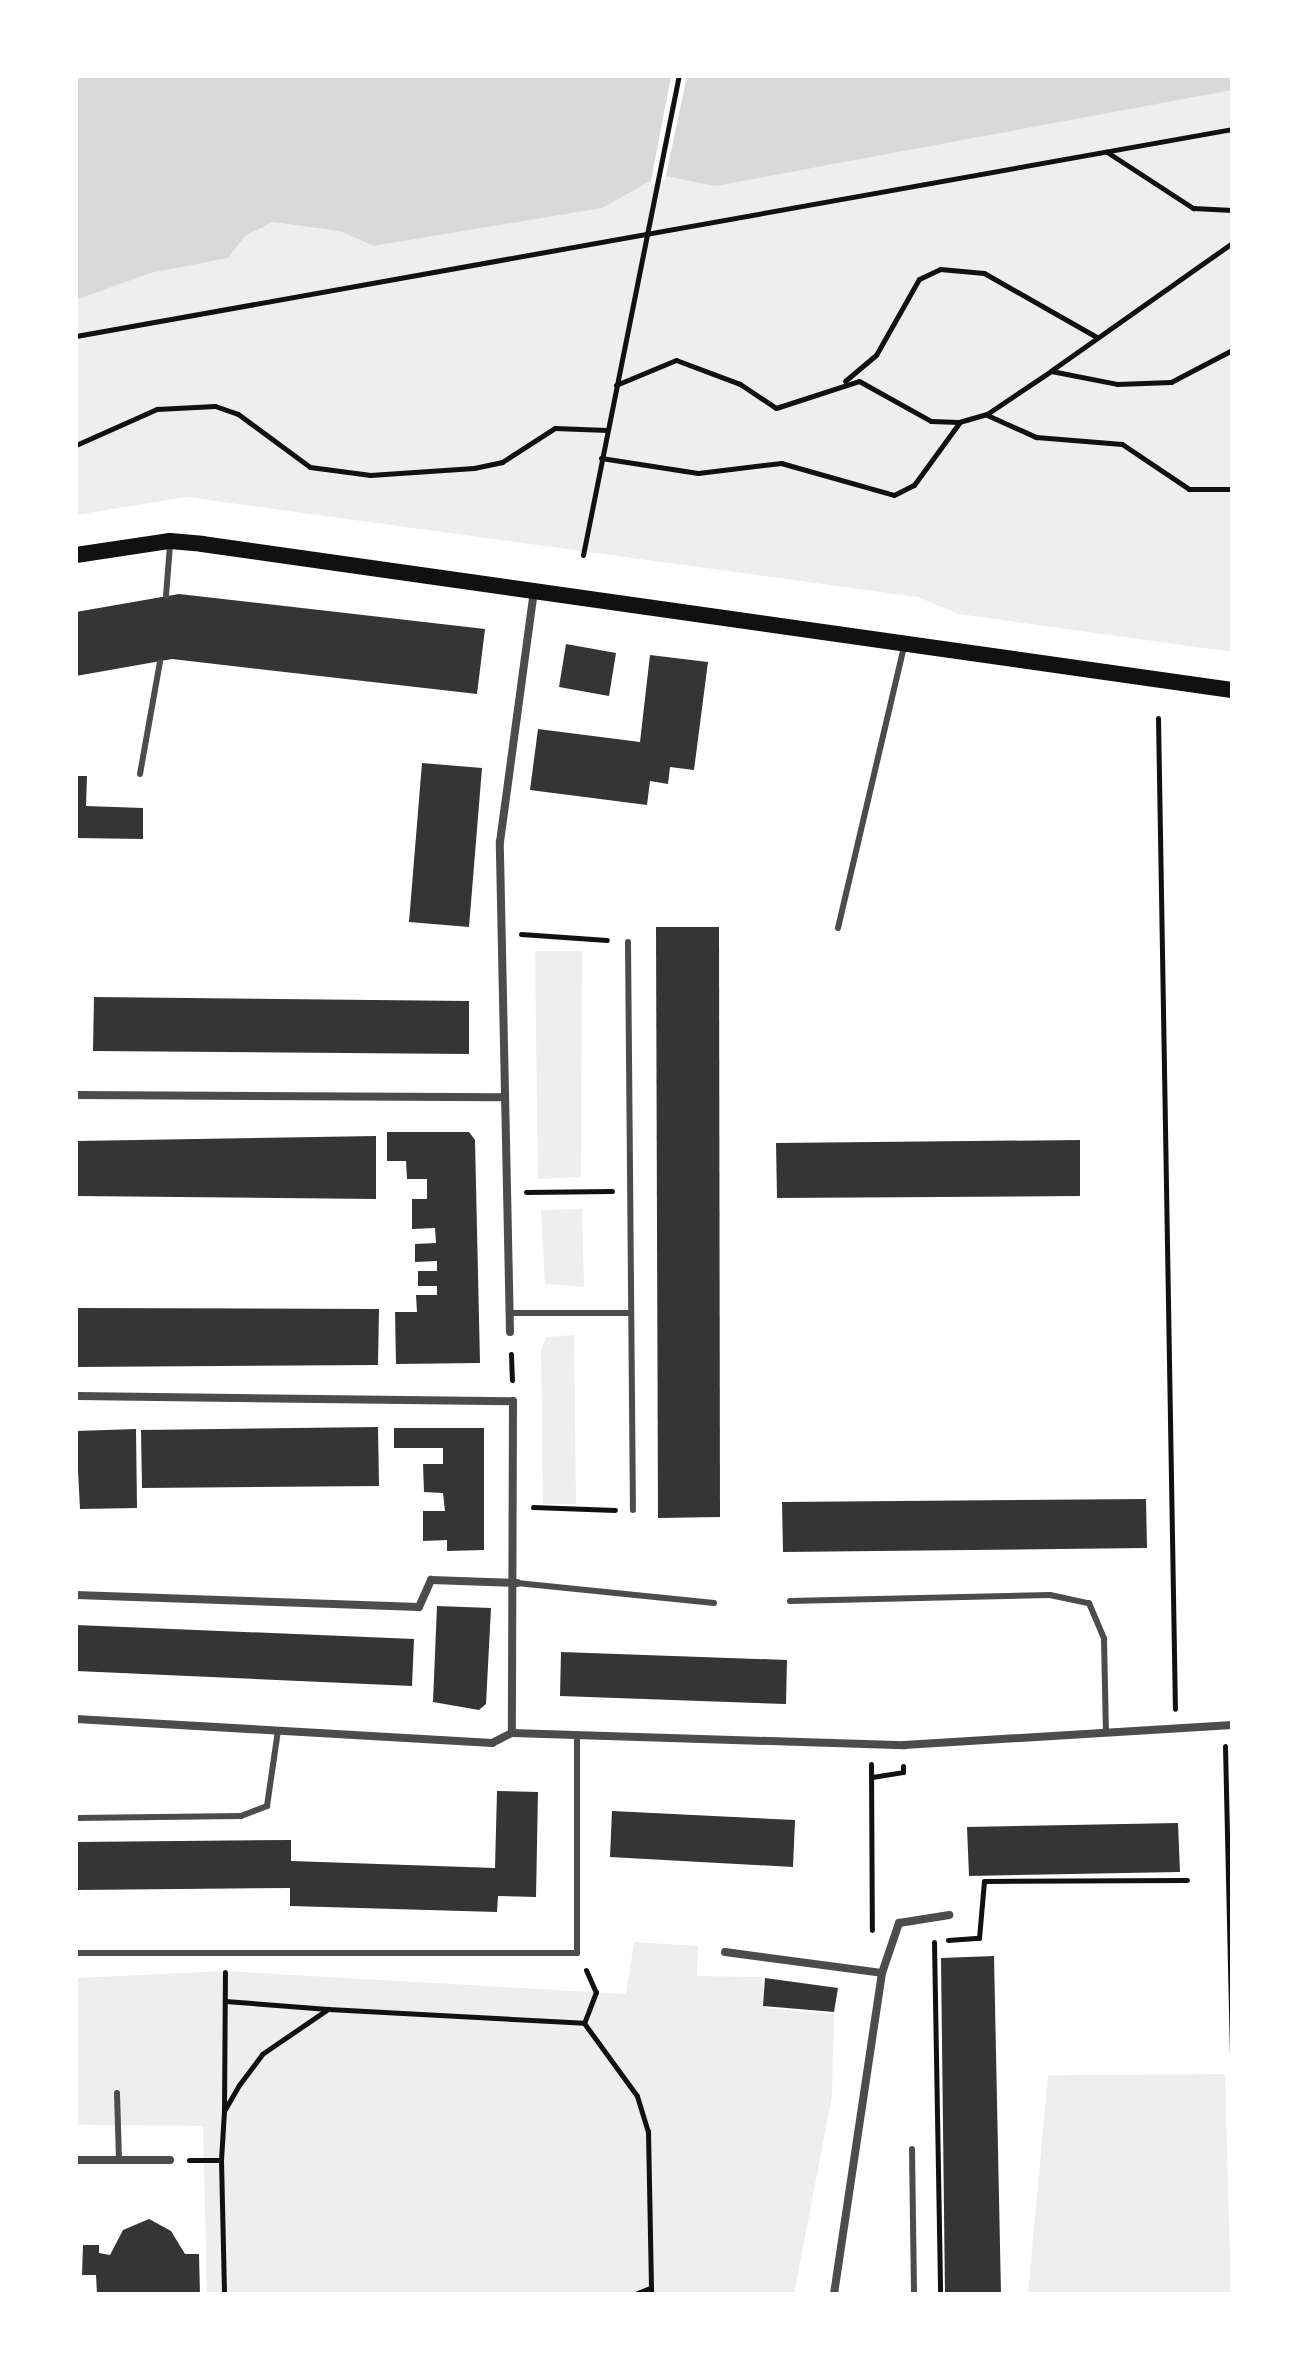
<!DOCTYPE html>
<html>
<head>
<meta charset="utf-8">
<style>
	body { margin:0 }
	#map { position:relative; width:1308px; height:2370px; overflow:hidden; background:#fff; font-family:"Nunito Sans",sans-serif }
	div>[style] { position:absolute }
	.green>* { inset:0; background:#eee }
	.water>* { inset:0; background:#d9d9d9 }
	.pier>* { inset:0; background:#fff }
	.building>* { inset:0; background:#353535 }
	.path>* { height:5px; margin:-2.5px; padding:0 2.5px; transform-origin:2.5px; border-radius:2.5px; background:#111 }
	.service>* { height:6px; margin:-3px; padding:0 3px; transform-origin:3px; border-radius:3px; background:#4c4c4c }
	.minor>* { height:8px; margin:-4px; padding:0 4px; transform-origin:4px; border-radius:4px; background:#4c4c4c }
	.secondary>* { height:16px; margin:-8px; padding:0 8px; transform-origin:8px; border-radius:8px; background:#111 }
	span { translate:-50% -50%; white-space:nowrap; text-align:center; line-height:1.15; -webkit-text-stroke:7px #fff; paint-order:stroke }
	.frame { position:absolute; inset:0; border:78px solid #fff; pointer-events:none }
</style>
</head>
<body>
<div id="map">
	<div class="green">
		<i style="clip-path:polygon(76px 76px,1232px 76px,1232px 652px,959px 614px,917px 597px,186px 497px,76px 515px)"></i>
		<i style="clip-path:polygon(535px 951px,582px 951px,581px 1177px,538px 1179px)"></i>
		<i style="clip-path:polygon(582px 1209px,584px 1287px,545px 1284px,541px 1210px)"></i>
		<i style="clip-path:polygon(574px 1335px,576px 1504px,543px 1504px,541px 1350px,546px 1337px)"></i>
		<i style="clip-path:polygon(634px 1942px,698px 1946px,697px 1976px,762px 1977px,765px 2008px,834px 2014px,832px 2096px,794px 2294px,207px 2294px,203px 2126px,76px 2125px,76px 1978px,225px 1971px,626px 1994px)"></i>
		<i style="clip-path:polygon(1225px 2074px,1231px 2294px,1028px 2294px,1048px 2075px)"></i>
	</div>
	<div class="water">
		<i style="clip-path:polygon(76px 76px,1232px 76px,1232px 90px,715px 186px,661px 175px,602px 208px,374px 246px,340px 231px,273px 222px,245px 236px,228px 258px,150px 273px,76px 300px)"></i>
	</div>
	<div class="pier">
		<i style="clip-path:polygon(671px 76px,687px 76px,665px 180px,650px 186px)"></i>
	</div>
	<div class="building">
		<i style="clip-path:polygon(179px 594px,485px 629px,477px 694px,172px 659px,76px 676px,76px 612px)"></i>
		<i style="clip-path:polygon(566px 644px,616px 653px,609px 696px,559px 687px)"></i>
		<i style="clip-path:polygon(650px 655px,708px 662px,694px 770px,670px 767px,668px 784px,650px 781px,647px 805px,530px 790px,538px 729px,640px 742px)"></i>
		<i style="clip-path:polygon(422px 763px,482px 768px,469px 927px,409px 922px)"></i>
		<i style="clip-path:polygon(76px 776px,87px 776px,86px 806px,143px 808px,143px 839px,76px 838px)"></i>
		<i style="clip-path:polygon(656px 927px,719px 927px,720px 1517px,658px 1518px)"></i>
		<i style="clip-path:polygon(94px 997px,469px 1001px,469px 1054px,93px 1051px)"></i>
		<i style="clip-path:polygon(387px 1132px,469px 1132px,475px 1140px,480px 1363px,396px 1364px,395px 1312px,417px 1312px,416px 1295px,437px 1295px,437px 1286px,418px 1286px,418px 1271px,437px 1271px,437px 1261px,415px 1262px,415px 1244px,436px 1243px,435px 1228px,412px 1229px,412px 1199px,427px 1199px,427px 1179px,407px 1179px,406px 1161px,387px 1161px)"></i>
		<i style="clip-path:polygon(376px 1136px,376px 1199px,76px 1196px,76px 1141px)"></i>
		<i style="clip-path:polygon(1080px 1140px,1080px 1196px,777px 1198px,776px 1143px)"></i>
		<i style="clip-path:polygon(76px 1308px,379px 1309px,378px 1365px,76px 1367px)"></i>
		<i style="clip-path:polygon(378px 1427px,379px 1486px,142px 1488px,141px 1430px)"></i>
		<i style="clip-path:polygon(394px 1428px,484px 1428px,484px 1550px,447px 1551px,447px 1540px,423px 1541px,423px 1511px,445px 1511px,443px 1493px,424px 1492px,423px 1464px,443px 1464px,443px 1448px,394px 1448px)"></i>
		<i style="clip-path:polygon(136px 1429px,137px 1508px,80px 1509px,76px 1431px)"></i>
		<i style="clip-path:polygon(1146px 1499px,1147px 1548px,783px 1552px,782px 1502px)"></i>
		<i style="clip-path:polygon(437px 1606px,491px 1608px,486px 1704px,479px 1710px,433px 1702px)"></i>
		<i style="clip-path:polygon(76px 1625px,414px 1639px,412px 1686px,76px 1671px)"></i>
		<i style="clip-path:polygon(561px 1652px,787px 1660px,786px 1704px,560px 1696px)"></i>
		<i style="clip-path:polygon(497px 1791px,538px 1792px,536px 1897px,498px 1896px,497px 1912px,290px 1906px,290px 1888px,76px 1890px,76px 1842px,291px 1840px,291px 1861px,495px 1868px)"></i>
		<i style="clip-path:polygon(612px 1811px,795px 1820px,793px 1867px,610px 1857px)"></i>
		<i style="clip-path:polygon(1178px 1823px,1180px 1872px,969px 1876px,967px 1827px)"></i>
		<i style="clip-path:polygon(994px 1956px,1001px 2294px,945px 2294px,941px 1958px)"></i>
		<i style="clip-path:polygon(765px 1978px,838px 1988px,834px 2012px,763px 2006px)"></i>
		<i style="clip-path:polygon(149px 2219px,171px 2231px,185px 2254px,199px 2254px,200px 2294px,97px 2294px,96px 2275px,82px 2275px,83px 2245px,99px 2245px,99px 2253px,110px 2255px,123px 2230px)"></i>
	</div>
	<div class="path">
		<i style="left:1107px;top:152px;width:103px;rotate:33.1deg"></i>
		<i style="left:1193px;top:208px;width:39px;rotate:3deg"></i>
		<i style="left:76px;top:336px;width:1174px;rotate:-10.15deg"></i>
		<i style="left:1052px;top:370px;width:220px;rotate:-35.2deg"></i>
		<i style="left:845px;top:381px;width:40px;rotate:-40deg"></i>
		<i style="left:876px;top:355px;width:87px;rotate:-60.5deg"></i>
		<i style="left:919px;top:279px;width:23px;rotate:-25deg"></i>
		<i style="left:940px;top:269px;width:44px;rotate:5.2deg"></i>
		<i style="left:984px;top:273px;width:128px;rotate:29.6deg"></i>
		<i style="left:616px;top:385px;width:65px;rotate:-22.6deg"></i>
		<i style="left:676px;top:360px;width:68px;rotate:20.6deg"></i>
		<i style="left:740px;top:384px;width:43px;rotate:33.7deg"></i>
		<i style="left:776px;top:408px;width:87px;rotate:-18deg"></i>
		<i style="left:859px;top:381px;width:82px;rotate:29.1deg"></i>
		<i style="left:931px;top:421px;width:28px;rotate:2deg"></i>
		<i style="left:959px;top:422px;width:29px;rotate:-16deg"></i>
		<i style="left:987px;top:414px;width:77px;rotate:-33.9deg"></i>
		<i style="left:1051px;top:371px;width:67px;rotate:11.1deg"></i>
		<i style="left:1117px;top:384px;width:54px;rotate:-2.1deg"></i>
		<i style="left:1171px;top:382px;width:69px;rotate:-27.7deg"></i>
		<i style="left:987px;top:415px;width:54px;rotate:24.2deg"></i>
		<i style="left:1036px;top:437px;width:86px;rotate:4.7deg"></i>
		<i style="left:1122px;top:444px;width:81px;rotate:33.9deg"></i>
		<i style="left:1189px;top:489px;width:43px"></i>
		<i style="left:76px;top:445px;width:89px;rotate:-24deg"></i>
		<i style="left:157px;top:409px;width:58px;rotate:-3deg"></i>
		<i style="left:215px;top:406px;width:24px;rotate:19deg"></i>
		<i style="left:238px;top:414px;width:89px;rotate:36.4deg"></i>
		<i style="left:310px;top:467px;width:61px;rotate:7.6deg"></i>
		<i style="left:370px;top:475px;width:104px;rotate:-3.9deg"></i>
		<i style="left:474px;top:468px;width:29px;rotate:-12deg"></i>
		<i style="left:502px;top:462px;width:63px;rotate:-32.7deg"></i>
		<i style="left:555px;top:428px;width:52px;rotate:2.2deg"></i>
		<i style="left:601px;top:458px;width:98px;rotate:8.8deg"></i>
		<i style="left:698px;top:473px;width:84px;rotate:-6.9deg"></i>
		<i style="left:781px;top:463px;width:117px;rotate:15.8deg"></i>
		<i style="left:894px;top:495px;width:22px;rotate:-27deg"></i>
		<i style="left:914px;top:485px;width:77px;rotate:-54deg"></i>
		<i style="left:583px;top:555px;width:489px;rotate:-78.7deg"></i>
		<i style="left:1158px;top:718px;width:991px;rotate:89.02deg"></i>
		<i style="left:521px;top:934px;width:86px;rotate:4deg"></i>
		<i style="left:526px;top:1192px;width:86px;rotate:-0.7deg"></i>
		<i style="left:511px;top:1354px;width:26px;rotate:88deg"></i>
		<i style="left:533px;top:1507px;width:82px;rotate:2.1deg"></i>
		<i style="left:1225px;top:1746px;width:315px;rotate:88.7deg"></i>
		<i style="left:871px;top:1764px;width:166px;rotate:89.7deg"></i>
		<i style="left:872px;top:1777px;width:31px;rotate:-9deg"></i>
		<i style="left:903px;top:1772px;width:6px;rotate:-90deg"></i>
		<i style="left:948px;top:1940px;width:31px;rotate:-4deg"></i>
		<i style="left:979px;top:1938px;width:57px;rotate:-85deg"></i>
		<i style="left:984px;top:1881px;width:203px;rotate:-0.3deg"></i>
		<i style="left:934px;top:1942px;width:352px;rotate:89deg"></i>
		<i style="left:586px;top:1970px;width:24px;rotate:66deg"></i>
		<i style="left:596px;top:1992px;width:33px;rotate:111deg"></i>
		<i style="left:584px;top:2023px;width:90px;rotate:54deg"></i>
		<i style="left:637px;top:2096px;width:37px;rotate:73deg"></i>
		<i style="left:648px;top:2131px;width:163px;rotate:88.9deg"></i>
		<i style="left:225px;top:2001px;width:103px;rotate:4.4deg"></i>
		<i style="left:224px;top:2110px;width:138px;rotate:-89.6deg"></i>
		<i style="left:189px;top:2160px;width:32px"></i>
		<i style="left:221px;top:2160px;width:49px;rotate:-86.5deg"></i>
		<i style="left:224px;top:2111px;width:30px;rotate:-60deg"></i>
		<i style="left:239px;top:2085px;width:39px;rotate:-53deg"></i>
		<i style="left:262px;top:2054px;width:80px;rotate:-34.3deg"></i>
		<i style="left:328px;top:2009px;width:256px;rotate:3.1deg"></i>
		<i style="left:221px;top:2160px;width:134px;rotate:88.7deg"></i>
		<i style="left:635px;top:2294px;width:16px;rotate:-22deg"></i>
	</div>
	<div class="service">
		<i style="left:166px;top:596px;width:51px;rotate:-85.5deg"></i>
		<i style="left:140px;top:774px;width:114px;rotate:-79.9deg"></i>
		<i style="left:838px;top:928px;width:290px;rotate:-76.8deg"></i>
		<i style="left:628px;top:942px;width:568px;rotate:89.5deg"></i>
		<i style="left:510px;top:1313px;width:117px"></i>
		<i style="left:517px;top:1583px;width:198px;rotate:5.8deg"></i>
		<i style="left:790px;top:1601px;width:260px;rotate:-1.3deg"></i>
		<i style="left:1050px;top:1595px;width:40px;rotate:12deg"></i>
		<i style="left:1089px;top:1603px;width:39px;rotate:67deg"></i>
		<i style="left:1104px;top:1639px;width:94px;rotate:88.8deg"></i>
		<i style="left:76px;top:1818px;width:165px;rotate:-0.7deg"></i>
		<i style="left:241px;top:1816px;width:28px;rotate:-21deg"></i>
		<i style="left:267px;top:1806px;width:76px;rotate:-81.7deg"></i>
		<i style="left:76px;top:1953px;width:501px"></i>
		<i style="left:577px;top:1953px;width:214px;rotate:-90deg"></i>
		<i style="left:117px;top:2093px;width:67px;rotate:88.3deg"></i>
		<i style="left:912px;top:2149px;width:145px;rotate:89.2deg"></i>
	</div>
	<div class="minor">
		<i style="left:76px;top:1095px;width:425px;rotate:0.3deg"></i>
		<i style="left:510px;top:1332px;width:490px;rotate:-91.2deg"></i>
		<i style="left:500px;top:842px;width:253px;rotate:-82.3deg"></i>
		<i style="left:76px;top:1396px;width:437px;rotate:0.7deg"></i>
		<i style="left:513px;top:1401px;width:332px;rotate:90.2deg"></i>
		<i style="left:76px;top:1595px;width:343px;rotate:2deg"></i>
		<i style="left:419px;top:1607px;width:30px;rotate:-66deg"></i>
		<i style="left:431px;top:1580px;width:86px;rotate:2deg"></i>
		<i style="left:76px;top:1719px;width:417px;rotate:3.3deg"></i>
		<i style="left:492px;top:1743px;width:22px;rotate:-27deg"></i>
		<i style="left:512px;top:1733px;width:392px;rotate:1.8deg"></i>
		<i style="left:904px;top:1745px;width:329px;rotate:-3.5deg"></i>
		<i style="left:725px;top:1952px;width:158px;rotate:7.6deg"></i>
		<i style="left:76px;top:2160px;width:94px"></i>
		<i style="left:834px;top:2294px;width:325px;rotate:-81.5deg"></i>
		<i style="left:882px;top:1973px;width:53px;rotate:-71.2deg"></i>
		<i style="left:899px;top:1923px;width:51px;rotate:-9.1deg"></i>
	</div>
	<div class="secondary">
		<i style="left:76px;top:555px;width:95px;rotate:-8.5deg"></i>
		<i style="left:170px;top:541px;width:32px;rotate:5deg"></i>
		<i style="left:202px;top:544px;width:1040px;rotate:8.07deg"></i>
	</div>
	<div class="frame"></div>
</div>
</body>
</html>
